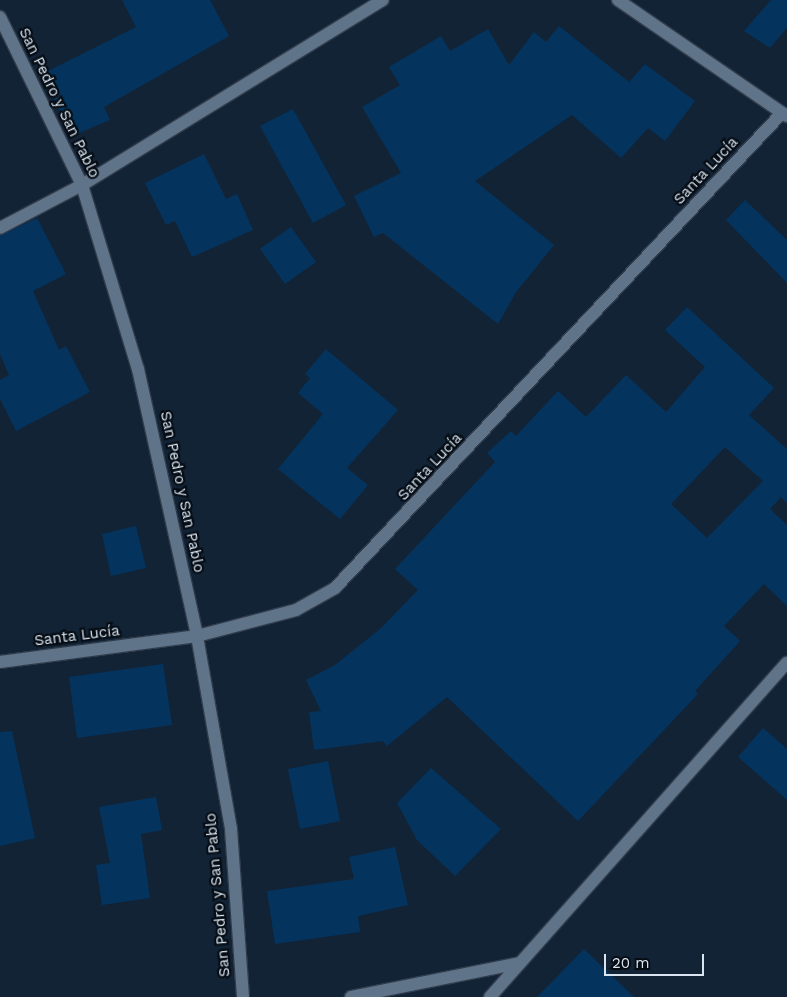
<!DOCTYPE html>
<html>
<head>
<meta charset="utf-8">
<style>
	body { margin:0 }
	#map { position:relative; width:787px; height:997px; overflow:hidden; background:#122336; font-family:"Work Sans",sans-serif }
	div>[style] { position:absolute }
	.building>* { inset:0; background:#04345d }
	.roads { filter:drop-shadow(1px 0 #303c4b) drop-shadow(-1px 0 #303c4b) drop-shadow(0 1px #303c4b) drop-shadow(0 -1px #303c4b) }
	.minor>* { height:12px; margin:-6px; padding:0 6px; transform-origin:6px; border-radius:6px; background:#5f7389 }
	span { translate:-50% -50%; white-space:nowrap; text-align:center; line-height:1.15; -webkit-text-stroke:4.5px #050c14; paint-order:stroke }
	.street-label { font-size:15px; color:#d8e4f0 }
	.scale { position:absolute; left:604px; top:954px; width:100px; height:22px; box-sizing:border-box; border:2px solid #d8e4f0; border-top:0; padding-left:6px; font-size:15px; line-height:18px; white-space:nowrap; color:#d8e4f0; -webkit-text-stroke:4px #050c14; paint-order:stroke }
</style>
</head>
<body>
<div id="map">
	<div class="building">
		<i style="clip-path:polygon(122px 0,210px 0,229px 36px,104px 107px,110px 120px,72px 136px,54px 99px,61px 96px,48px 71px,136px 27px)"></i>
		<i style="clip-path:polygon(771px 0,787px 0,787px 28px,770px 48px,744px 31px)"></i>
		<i style="clip-path:polygon(559px 26px,629px 82px,645px 64px,695px 101px,665px 141px,648px 128px,621px 158px,572px 115px,475px 181px,554px 245px,516px 292px,498px 324px,383px 233px,374px 237px,354px 196px,401px 173px,362px 107px,400px 85px,389px 67px,441px 36px,450px 51px,488px 29px,509px 65px,534px 32px,546px 42px)"></i>
		<i style="clip-path:polygon(293px 109px,346px 205px,313px 223px,260px 126px)"></i>
		<i style="clip-path:polygon(204px 154px,226px 199px,237px 194px,253px 230px,192px 257px,175px 221px,166px 225px,145px 183px)"></i>
		<i style="clip-path:polygon(745px 200px,787px 240px,787px 283px,726px 220px)"></i>
		<i style="clip-path:polygon(37px 218px,66px 274px,33px 291px,59px 350px,66px 346px,90px 392px,16px 431px,0 399px,0 380px,9px 375px,0 354px,0 236px)"></i>
		<i style="clip-path:polygon(291px 227px,316px 262px,285px 284px,260px 249px)"></i>
		<i style="clip-path:polygon(evenodd,687px 307px,774px 388px,749px 415px,787px 449px,787px 503px,781px 497px,770px 509px,787px 525px,787px 606px,764px 584px,724px 626px,740px 641px,695px 691px,698px 694px,578px 821px,447px 697px,387px 746px,383px 741px,314px 750px,309px 712px,321px 711px,306px 680px,335px 665px,380px 629px,418px 590px,395px 569px,495px 462px,487px 453px,511px 431px,516px 436px,558px 391px,586px 417px,626px 375px,666px 412px,705px 367px,665px 330px,687px 307px,725px 447px,763px 481px,707px 538px,671px 504px,725px 447px)"></i>
		<i style="clip-path:polygon(326px 349px,398px 410px,347px 468px,368px 485px,340px 519px,278px 469px,323px 414px,298px 393px,310px 378px,305px 374px)"></i>
		<i style="clip-path:polygon(136px 526px,146px 568px,111px 576px,102px 534px)"></i>
		<i style="clip-path:polygon(163px 664px,172px 725px,77px 738px,69px 677px)"></i>
		<i style="clip-path:polygon(763px 728px,787px 749px,787px 800px,738px 757px)"></i>
		<i style="clip-path:polygon(12px 731px,35px 838px,0 846px,0 732px)"></i>
		<i style="clip-path:polygon(328px 761px,340px 821px,300px 829px,288px 769px)"></i>
		<i style="clip-path:polygon(431px 768px,501px 829px,455px 876px,417px 840px,397px 803px)"></i>
		<i style="clip-path:polygon(156px 797px,162px 830px,141px 834px,150px 898px,102px 905px,96px 865px,110px 863px,99px 807px)"></i>
		<i style="clip-path:polygon(395px 847px,408px 905px,358px 916px,360px 932px,275px 944px,267px 891px,354px 879px,349px 857px)"></i>
		<i style="clip-path:polygon(584px 949px,634px 997px,537px 997px)"></i>
	</div>
	<div class="roads">
		<div class="minor">
			<i style="left:618px;top:0;width:205px;rotate:34.5deg"></i>
			<i style="left:0;top:17px;width:187px;rotate:64deg"></i>
			<i style="left:82px;top:185px;width:192px;rotate:73.1deg"></i>
			<i style="left:138px;top:369px;width:273px;rotate:77.5deg"></i>
			<i style="left:197px;top:636px;width:196px;rotate:80deg"></i>
			<i style="left:231px;top:829px;width:168px;rotate:85.9deg"></i>
			<i style="left:0;top:228px;width:93px;rotate:-27.7deg"></i>
			<i style="left:82px;top:185px;width:353px;rotate:-31.6deg"></i>
			<i style="left:0;top:662px;width:199px;rotate:-7.5deg"></i>
			<i style="left:197px;top:636px;width:102px;rotate:-14.7deg"></i>
			<i style="left:296px;top:610px;width:45px;rotate:-29.4deg"></i>
			<i style="left:335px;top:588px;width:652px;rotate:-46.74deg"></i>
			<i style="left:351px;top:997px;width:172px;rotate:-11.4deg"></i>
			<i style="left:490px;top:997px;width:447px;rotate:-48.4deg"></i>
		</div>
	</div>
	<div class="street-label">
		<span style="left:59px;top:103px;rotate:64deg">San Pedro y San Pablo</span>
		<span style="left:706px;top:171px;rotate:-47deg">Santa Lucía</span>
		<span style="left:430px;top:467px;rotate:-47deg">Santa Lucía</span>
		<span style="left:182px;top:492px;rotate:78deg">San Pedro y San Pablo</span>
		<span style="left:77px;top:636px;rotate:-7deg">Santa Lucía</span>
		<span style="left:218px;top:895px;rotate:-95deg">San Pedro y San Pablo</span>
	</div>
	<div class="scale">20 m</div>
</div>
</body>
</html>
